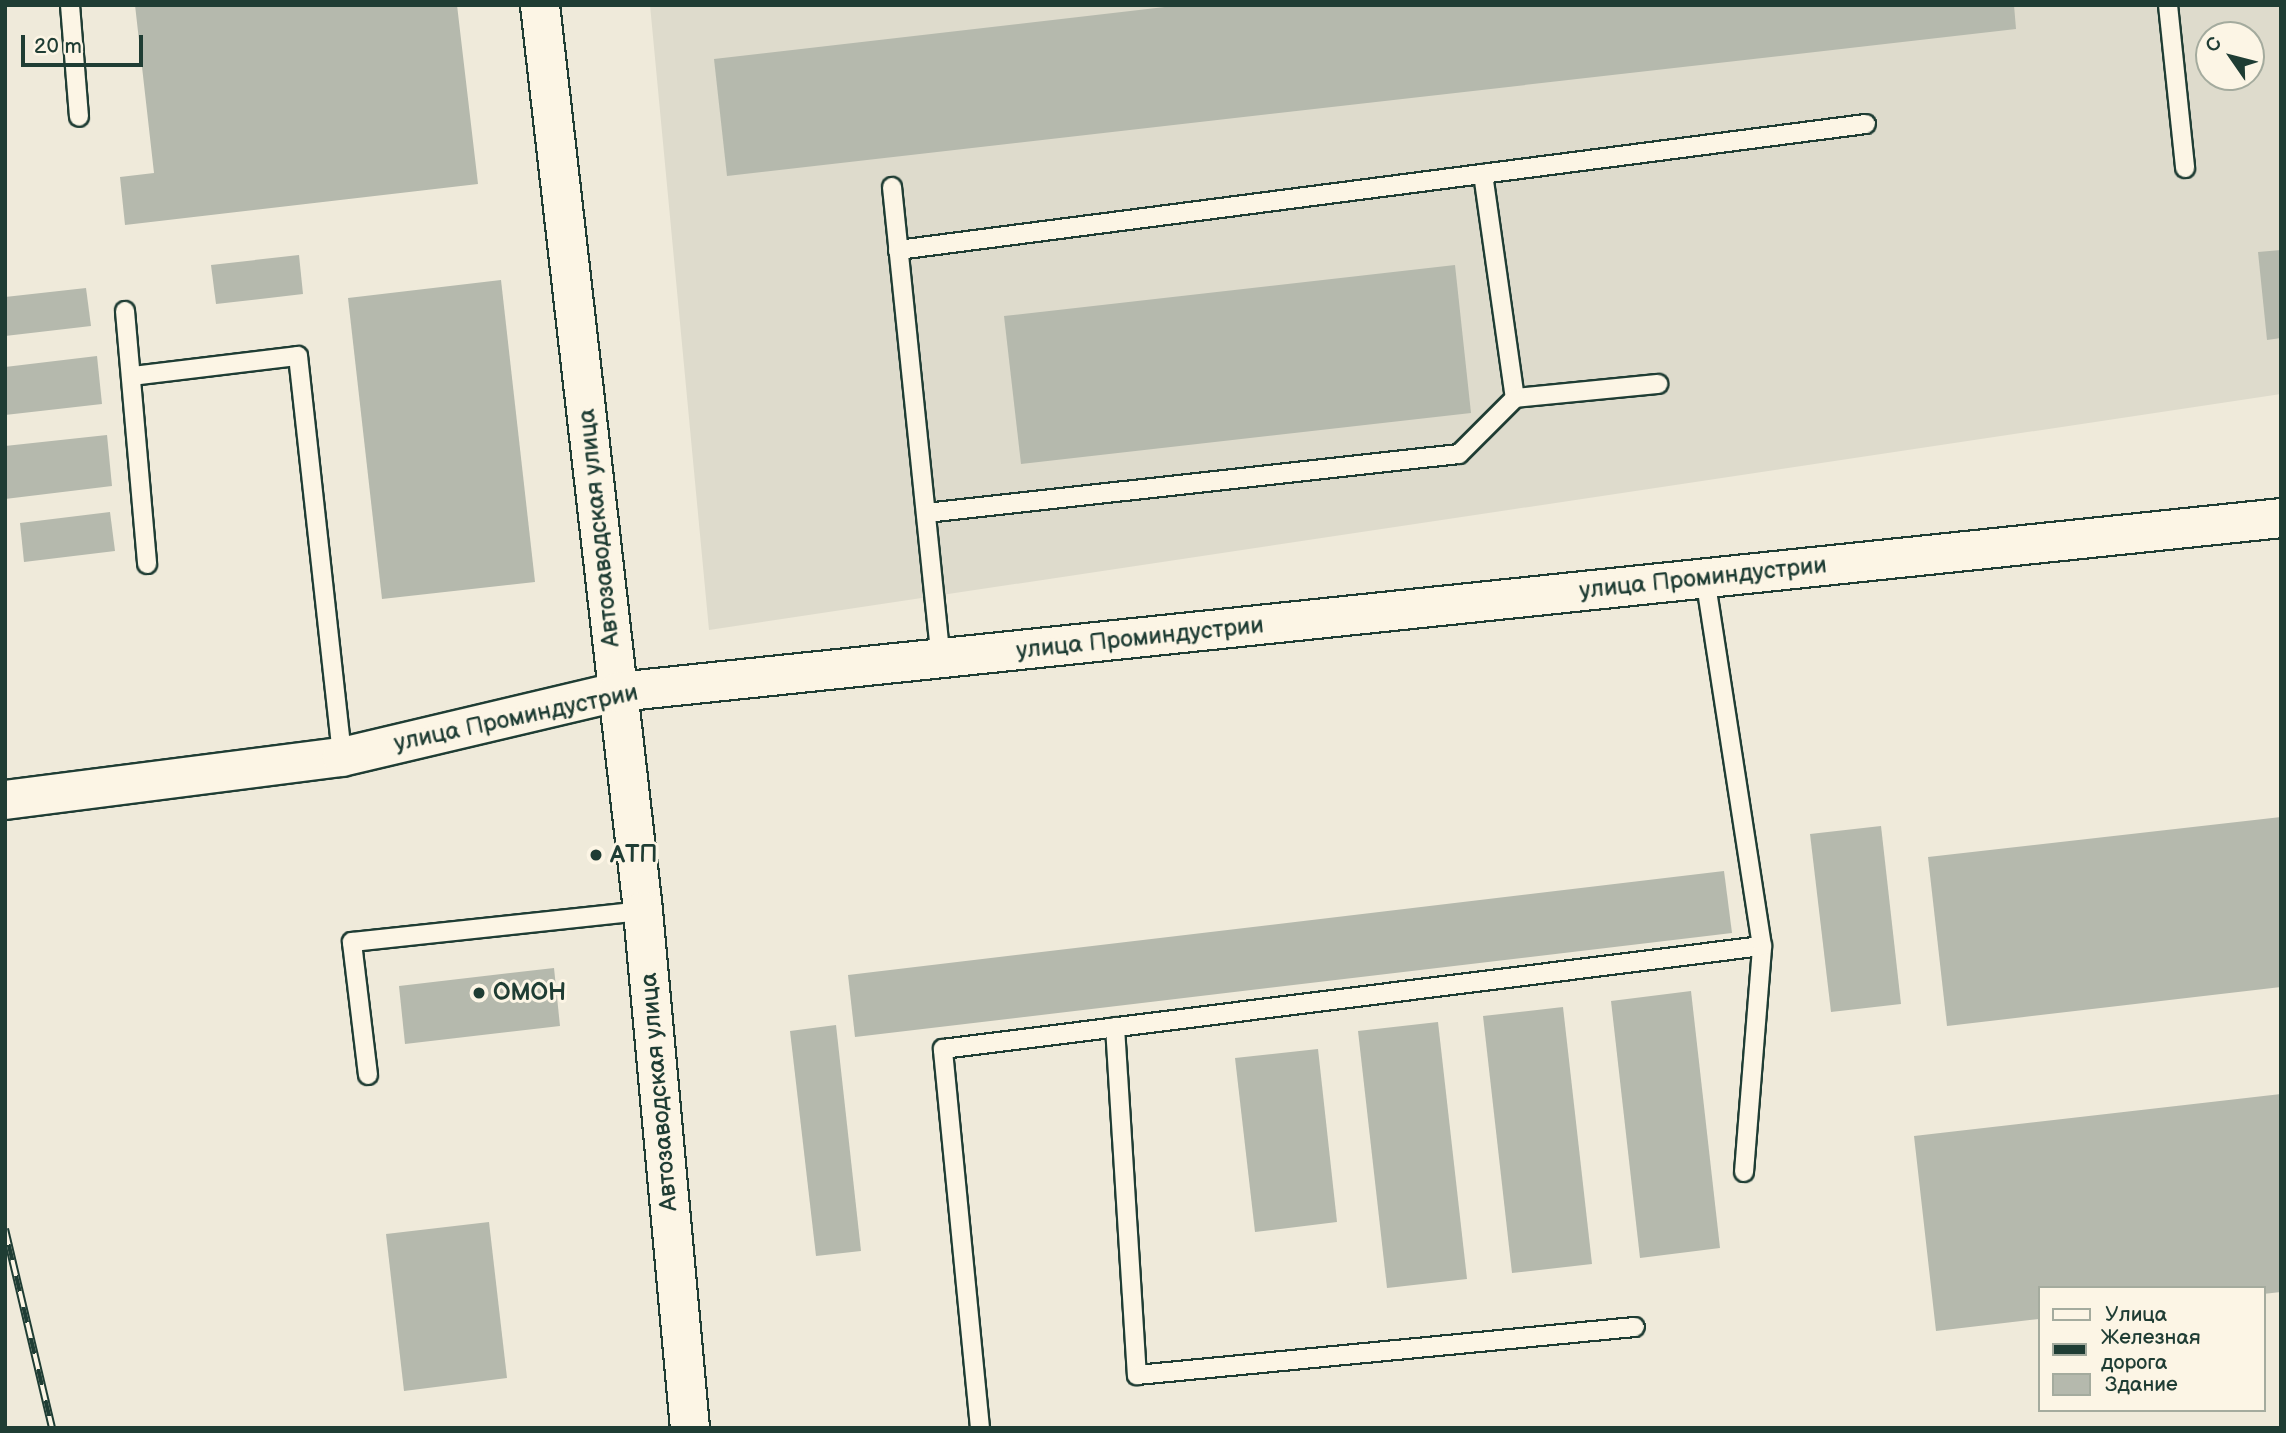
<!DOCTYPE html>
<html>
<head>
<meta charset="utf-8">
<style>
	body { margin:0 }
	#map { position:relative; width:2286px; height:1433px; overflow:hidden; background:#efeada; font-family:"Balsamiq Sans",sans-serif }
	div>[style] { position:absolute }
	.built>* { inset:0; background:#dedbcc }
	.building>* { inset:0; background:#b5b9ad }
	.roads { filter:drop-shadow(2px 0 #1f3d34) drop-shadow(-2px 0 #1f3d34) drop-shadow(0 2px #1f3d34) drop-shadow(0 -2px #1f3d34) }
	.service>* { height:18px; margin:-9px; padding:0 9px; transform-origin:9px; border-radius:9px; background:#fcf5e5 }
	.secondary>* { height:38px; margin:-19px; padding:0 19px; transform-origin:19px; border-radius:19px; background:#fcf5e5 }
	.rail>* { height:8px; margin-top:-4px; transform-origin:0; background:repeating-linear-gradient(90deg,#fcf5e5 0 16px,#1f3d34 0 32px); box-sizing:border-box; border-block:2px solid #1f3d34 }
	.dots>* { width:19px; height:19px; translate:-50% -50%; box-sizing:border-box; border:4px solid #fcf5e5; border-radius:50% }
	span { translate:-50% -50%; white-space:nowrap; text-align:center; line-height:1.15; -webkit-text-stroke:6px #fcf5e5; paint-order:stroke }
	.street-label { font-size:24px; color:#1f3d34 }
	.poi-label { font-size:24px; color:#1f3d34; font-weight:700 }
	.left { translate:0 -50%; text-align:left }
	.frame { position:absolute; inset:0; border:7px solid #1f3d34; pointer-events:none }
	.legend { position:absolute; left:2038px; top:1286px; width:228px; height:126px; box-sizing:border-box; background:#fcf5e5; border:2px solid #a4ab9e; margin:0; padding:9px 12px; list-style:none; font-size:21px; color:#1f3d34 }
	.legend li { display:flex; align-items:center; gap:14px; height:35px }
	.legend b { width:35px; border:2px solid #a4ab9e }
	.north { position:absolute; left:2195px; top:21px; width:70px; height:70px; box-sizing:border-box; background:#fcf5e5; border:2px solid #a4ab9e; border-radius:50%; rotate:305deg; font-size:19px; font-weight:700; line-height:28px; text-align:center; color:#1f3d34 }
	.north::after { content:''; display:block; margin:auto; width:24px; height:32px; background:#1f3d34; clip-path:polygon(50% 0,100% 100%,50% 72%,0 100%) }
	.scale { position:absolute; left:21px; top:35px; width:122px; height:32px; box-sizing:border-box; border:4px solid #1f3d34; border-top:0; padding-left:9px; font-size:21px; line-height:24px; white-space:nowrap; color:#1f3d34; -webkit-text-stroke:5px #fcf5e5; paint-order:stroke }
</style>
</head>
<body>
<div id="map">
	<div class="built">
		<i style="clip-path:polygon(evenodd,650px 5px,2281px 5px,2281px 394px,709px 630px,650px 5px,2209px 35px,2251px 35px,2251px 77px,2209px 77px,2209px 35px)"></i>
	</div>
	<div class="building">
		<i style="clip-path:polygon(135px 5px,457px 5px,478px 184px,125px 225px,120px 177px,154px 173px)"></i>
		<i style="clip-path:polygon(1182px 5px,2014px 5px,2016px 29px,727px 176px,714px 59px)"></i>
		<i style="clip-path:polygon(2281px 250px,2281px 338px,2267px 340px,2258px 252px)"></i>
		<i style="clip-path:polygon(299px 255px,303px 294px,216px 304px,211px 265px)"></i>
		<i style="clip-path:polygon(1455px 265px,1471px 413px,1021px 464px,1004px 316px)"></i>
		<i style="clip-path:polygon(501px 280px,535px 582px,382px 599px,348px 298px)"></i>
		<i style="clip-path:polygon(86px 288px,91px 326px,5px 336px,5px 297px)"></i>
		<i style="clip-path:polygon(97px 356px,102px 404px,5px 415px,5px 367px)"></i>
		<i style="clip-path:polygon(107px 435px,112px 486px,5px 499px,5px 446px)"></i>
		<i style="clip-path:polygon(110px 512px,115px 551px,24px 562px,20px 523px)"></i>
		<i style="clip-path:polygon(2281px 817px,2281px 987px,1947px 1026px,1928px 857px)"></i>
		<i style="clip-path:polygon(1881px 826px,1901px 1004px,1831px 1012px,1810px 834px)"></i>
		<i style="clip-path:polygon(1724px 871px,1732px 933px,855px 1037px,848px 975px)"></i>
		<i style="clip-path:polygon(554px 968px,560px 1026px,405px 1044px,399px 986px)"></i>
		<i style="clip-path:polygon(1691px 991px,1720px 1248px,1640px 1258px,1611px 1001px)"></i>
		<i style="clip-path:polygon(1563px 1007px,1592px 1264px,1512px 1273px,1483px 1016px)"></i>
		<i style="clip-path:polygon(1438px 1022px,1467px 1279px,1387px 1288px,1358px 1031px)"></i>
		<i style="clip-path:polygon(836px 1025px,861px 1251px,816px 1256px,790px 1031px)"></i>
		<i style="clip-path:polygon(1318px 1049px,1337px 1222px,1255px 1232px,1235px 1058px)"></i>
		<i style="clip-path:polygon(2281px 1094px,2281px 1292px,2263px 1294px,2263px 1288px,2039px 1288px,2039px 1319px,1936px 1331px,1914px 1136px)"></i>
		<i style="clip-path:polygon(489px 1222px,507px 1378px,404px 1391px,386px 1234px)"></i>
	</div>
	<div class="roads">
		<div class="service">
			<i style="left:70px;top:5px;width:112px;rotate:85.4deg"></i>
			<i style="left:2168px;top:5px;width:164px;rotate:84deg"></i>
			<i style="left:1483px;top:174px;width:226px;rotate:81.9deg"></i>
			<i style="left:1515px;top:398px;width:144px;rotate:-5.6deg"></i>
			<i style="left:892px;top:187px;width:475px;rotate:84.1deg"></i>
			<i style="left:898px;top:250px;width:976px;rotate:-7.42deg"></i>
			<i style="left:125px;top:311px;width:254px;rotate:85deg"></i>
			<i style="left:132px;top:376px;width:167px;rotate:-6.9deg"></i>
			<i style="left:298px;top:356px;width:403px;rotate:83.7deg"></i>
			<i style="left:926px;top:513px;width:536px;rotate:-6.32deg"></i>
			<i style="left:1459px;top:454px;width:79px;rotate:-45deg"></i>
			<i style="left:1115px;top:1027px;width:349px;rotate:86.4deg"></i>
			<i style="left:1137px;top:1375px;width:500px;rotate:-5.51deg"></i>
			<i style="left:368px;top:1075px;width:134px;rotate:-96.9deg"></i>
			<i style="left:352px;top:942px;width:293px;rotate:-6.1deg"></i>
			<i style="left:1744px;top:1172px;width:227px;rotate:-85.4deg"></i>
			<i style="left:980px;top:1428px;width:381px;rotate:-95.6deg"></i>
			<i style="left:943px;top:1049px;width:825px;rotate:-7.17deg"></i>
			<i style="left:1762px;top:946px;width:372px;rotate:-98.8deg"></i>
		</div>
		<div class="secondary">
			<i style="left:540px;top:5px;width:912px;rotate:83.51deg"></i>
			<i style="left:643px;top:911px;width:519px;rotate:84.81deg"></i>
			<i style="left:5px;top:800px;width:340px;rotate:-7.3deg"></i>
			<i style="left:342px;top:757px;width:284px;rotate:-13.3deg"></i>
			<i style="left:618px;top:692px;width:1672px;rotate:-5.97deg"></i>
		</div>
	</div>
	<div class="rail">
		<i style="left:5px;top:1229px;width:204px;rotate:76.7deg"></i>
	</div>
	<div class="dots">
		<i style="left:596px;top:855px;background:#1f3d34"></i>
		<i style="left:479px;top:993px;background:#1f3d34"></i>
	</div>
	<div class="street-label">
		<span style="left:599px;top:528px;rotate:-96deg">Автозаводская улица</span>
		<span style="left:1703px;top:578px;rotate:-6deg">улица Проминдустрии</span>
		<span style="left:1140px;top:638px;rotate:-6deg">улица Проминдустрии</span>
		<span style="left:516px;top:718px;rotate:-12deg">улица Проминдустрии</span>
		<span style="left:659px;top:1092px;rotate:-95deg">Автозаводская улица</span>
	</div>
	<div class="poi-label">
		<span class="left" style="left:610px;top:855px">АТП</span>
		<span class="left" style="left:493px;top:993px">ОМОН</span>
	</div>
	<div class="frame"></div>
	<ul class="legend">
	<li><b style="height:9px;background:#fcf5e5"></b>Улица</li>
	<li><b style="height:9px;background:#1f3d34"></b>Железная дорога</li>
	<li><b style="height:19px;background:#b5b9ad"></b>Здание</li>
	</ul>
	<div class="north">С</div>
	<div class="scale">20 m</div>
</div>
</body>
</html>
